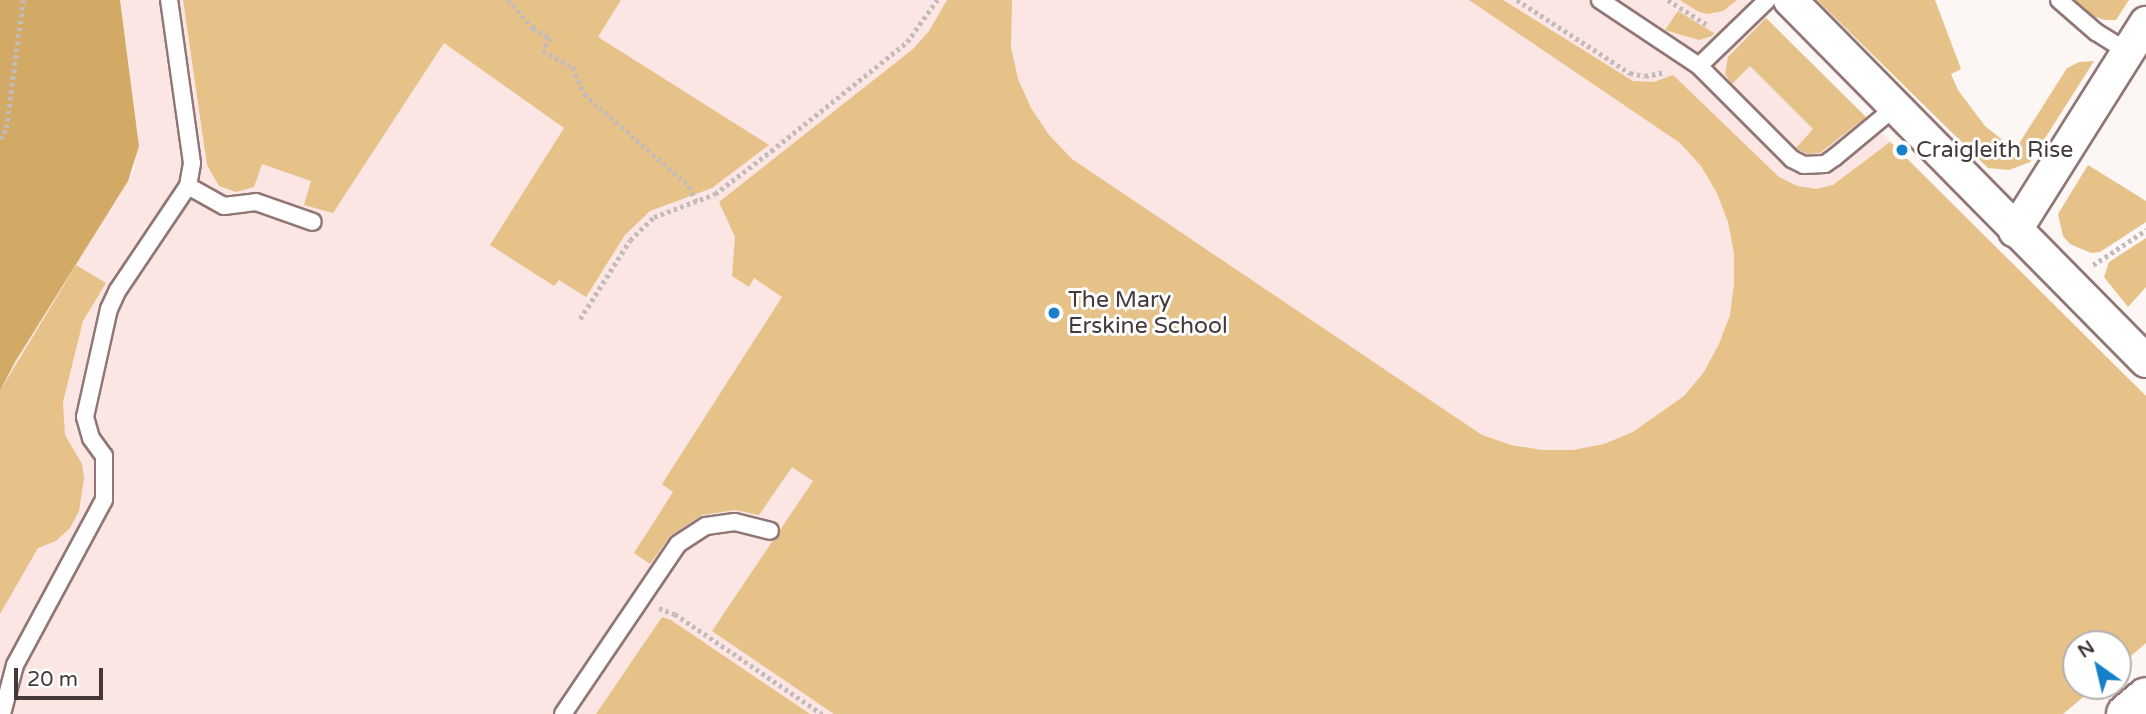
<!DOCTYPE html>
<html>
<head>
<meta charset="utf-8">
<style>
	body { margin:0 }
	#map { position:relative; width:2146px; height:714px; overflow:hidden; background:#fcf6f5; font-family:"Varela Round",sans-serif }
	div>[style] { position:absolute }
	.built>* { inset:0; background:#fce6e4 }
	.green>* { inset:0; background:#e6c188 }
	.forest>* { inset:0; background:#d3a966 }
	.path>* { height:4.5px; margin-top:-2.25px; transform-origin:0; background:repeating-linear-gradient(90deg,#c3bbba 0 3.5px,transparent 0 7px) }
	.roads { filter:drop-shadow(2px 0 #907775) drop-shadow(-2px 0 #907775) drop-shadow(0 2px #907775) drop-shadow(0 -2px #907775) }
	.lane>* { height:16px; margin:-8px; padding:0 8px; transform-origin:8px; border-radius:8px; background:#fff }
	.street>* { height:32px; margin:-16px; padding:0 16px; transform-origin:16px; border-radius:16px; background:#fff }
	.secondary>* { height:38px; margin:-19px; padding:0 19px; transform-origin:19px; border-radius:19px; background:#fff }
	.dots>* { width:19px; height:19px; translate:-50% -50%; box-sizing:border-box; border:4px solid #fff; border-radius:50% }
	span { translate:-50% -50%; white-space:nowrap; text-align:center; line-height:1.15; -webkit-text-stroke:6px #fff; paint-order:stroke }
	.poi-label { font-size:23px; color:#443938 }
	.left { translate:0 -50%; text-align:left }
	.north { position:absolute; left:2062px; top:630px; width:70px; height:70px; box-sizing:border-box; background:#fff; border:2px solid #b4b0af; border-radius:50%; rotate:326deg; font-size:19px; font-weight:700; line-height:28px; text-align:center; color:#443938 }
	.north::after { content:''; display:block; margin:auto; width:24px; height:32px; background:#1780cb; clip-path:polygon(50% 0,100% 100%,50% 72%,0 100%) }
	.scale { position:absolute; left:14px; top:668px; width:89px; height:32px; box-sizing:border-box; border:4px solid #443938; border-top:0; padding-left:9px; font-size:21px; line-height:24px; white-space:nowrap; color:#443938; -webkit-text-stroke:5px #fff; paint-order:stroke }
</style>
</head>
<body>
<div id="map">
	<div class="built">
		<i style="clip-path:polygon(120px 0,1748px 0,2146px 396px,2146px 643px,2118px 667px,2118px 644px,2076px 644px,2076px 686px,2096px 686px,2063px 714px,0 714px,0 391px,15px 362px,134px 170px,138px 134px)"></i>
	</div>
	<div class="green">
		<i style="clip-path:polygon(183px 0,621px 0,598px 37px,769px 145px,712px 188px,650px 211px,625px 235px,586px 297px,559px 280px,554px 286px,490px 245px,564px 128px,444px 43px,333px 213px,304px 205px,311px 181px,262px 164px,254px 187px,236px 192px,219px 186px,207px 165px)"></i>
		<i style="clip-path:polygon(947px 0,1012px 0,1011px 47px,1018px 79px,1031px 108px,1049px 135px,1072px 159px,1482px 435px,1511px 445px,1542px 450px,1573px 450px,1604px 444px,1633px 432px,1684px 396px,1704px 372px,1719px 344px,1730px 315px,1734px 284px,1734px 253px,1728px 222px,1717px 193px,1701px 166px,1680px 143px,1469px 0,1503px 0,1633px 81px,1654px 82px,1673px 75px,1779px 177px,1797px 186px,1816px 189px,1833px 185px,1890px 142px,2146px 396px,2146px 643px,2118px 667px,2118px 644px,2076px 644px,2076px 686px,2096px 686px,2063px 714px,834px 714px,712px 631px,813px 481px,792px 467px,759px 515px,735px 510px,702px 515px,670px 536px,650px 564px,634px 553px,673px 492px,662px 484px,782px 297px,754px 278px,749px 287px,732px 276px,735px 237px,719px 202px,913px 49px,929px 31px)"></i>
		<i style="clip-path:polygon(1680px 0,1737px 0,1723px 11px,1708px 14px,1699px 12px)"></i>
		<i style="clip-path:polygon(1817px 0,1935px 0,1961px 69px,1951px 74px,1958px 90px,1985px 126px,2015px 150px,2067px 68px,2079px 62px,2094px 61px,2030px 162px,2009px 170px,1988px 168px)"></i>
		<i style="clip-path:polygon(2071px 0,2129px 0,2116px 20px,2105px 20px,2086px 14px)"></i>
		<i style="clip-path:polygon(1678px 11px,1714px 33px,1712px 36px,1699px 40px,1665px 30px)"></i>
		<i style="clip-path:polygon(1766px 18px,1866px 117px,1820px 153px,1807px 154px,1796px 148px,1813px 129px,1750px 66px,1732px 84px,1725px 74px,1728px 57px)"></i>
		<i style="clip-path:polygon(2088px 165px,2146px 201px,2146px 222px,2100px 252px,2091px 253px,2070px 244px,2063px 236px,2058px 214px)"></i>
		<i style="clip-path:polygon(2146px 238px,2146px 287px,2128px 307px,2104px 277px,2109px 262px)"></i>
		<i style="clip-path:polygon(76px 265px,106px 283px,83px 321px,63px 402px,65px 435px,82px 464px,84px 478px,79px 511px,70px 528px,56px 541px,38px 548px,0 614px,0 391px)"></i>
		<i style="clip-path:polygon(662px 617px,671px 620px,810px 714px,596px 714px)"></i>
	</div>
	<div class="forest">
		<i style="clip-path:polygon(0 0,120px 0,139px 146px,128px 181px,15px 362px,0 391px)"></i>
	</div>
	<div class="path">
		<i style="left:508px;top:0;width:38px;rotate:48deg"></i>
		<i style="left:533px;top:28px;width:20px;rotate:30deg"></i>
		<i style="left:550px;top:38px;width:15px;rotate:118deg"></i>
		<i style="left:543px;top:51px;width:34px;rotate:28deg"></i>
		<i style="left:573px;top:67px;width:29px;rotate:68deg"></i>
		<i style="left:584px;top:94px;width:140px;rotate:41.2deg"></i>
		<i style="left:689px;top:186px;width:17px;rotate:65deg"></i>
		<i style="left:1517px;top:0;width:135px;rotate:32.9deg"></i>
		<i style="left:1630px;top:73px;width:15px;rotate:11deg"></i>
		<i style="left:1645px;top:76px;width:20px;rotate:-11deg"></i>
		<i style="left:1668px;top:0;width:49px;rotate:32.4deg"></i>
		<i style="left:0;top:139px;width:13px;rotate:-61deg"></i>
		<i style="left:6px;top:128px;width:129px;rotate:-82.4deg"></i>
		<i style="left:2093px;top:265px;width:64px;rotate:-33.4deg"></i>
		<i style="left:580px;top:319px;width:93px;rotate:-57.7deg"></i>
		<i style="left:630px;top:240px;width:33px;rotate:-44deg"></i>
		<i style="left:654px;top:217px;width:65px;rotate:-20.7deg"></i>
		<i style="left:715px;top:194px;width:71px;rotate:-37.5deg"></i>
		<i style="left:771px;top:151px;width:174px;rotate:-38.7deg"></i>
		<i style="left:907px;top:42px;width:52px;rotate:-54.5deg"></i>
		<i style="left:659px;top:608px;width:17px;rotate:21deg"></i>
		<i style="left:675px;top:614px;width:178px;rotate:34.2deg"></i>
	</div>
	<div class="roads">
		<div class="lane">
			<i style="left:1600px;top:0;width:119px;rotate:33.7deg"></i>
			<i style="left:1699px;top:66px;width:132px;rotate:45deg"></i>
			<i style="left:1792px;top:159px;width:13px;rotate:27deg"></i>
			<i style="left:1804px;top:165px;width:21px;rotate:-3deg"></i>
			<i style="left:1825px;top:164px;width:12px;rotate:-35deg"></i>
			<i style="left:1835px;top:157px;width:77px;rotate:-39.7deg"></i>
			<i style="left:2059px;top:0;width:49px;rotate:40.9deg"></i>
			<i style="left:2096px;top:32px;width:38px;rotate:32deg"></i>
			<i style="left:1699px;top:66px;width:95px;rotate:-44.1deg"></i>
			<i style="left:188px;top:186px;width:41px;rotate:29.1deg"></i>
			<i style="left:224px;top:206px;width:32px;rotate:-7deg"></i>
			<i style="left:256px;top:202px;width:60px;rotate:19.3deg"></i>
			<i style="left:2px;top:714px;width:51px;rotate:-75.1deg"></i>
			<i style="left:15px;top:665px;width:187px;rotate:-61.7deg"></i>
			<i style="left:104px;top:500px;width:44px;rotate:-90deg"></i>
			<i style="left:104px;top:456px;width:22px;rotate:-126deg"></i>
			<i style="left:91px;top:438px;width:22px;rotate:-106deg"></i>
			<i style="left:85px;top:417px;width:111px;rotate:-77.5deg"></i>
			<i style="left:109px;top:309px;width:21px;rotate:-65deg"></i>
			<i style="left:118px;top:290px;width:125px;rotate:-56.1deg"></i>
			<i style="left:188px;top:186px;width:23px;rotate:-80deg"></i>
			<i style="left:192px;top:163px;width:165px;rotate:-98deg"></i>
			<i style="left:563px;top:714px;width:205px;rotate:-55.9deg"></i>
			<i style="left:678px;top:544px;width:33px;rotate:-33deg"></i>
			<i style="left:706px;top:526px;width:29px;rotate:-8deg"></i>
			<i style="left:735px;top:522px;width:36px;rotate:14deg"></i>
		</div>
		<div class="street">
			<i style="left:1790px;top:0;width:507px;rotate:45.4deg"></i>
			<i style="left:2015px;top:231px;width:246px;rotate:-57.8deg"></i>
		</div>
		<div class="secondary">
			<i style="left:2126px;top:714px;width:26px;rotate:-40deg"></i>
		</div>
	</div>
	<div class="dots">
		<i style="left:1902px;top:150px;background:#1780cb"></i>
		<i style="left:1054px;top:313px;background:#1780cb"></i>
	</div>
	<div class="poi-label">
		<span class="left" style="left:1916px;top:150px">Craigleith Rise</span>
		<span class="left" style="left:1068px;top:313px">The Mary<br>Erskine School</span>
	</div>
	<div class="north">N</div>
	<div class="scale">20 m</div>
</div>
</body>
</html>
